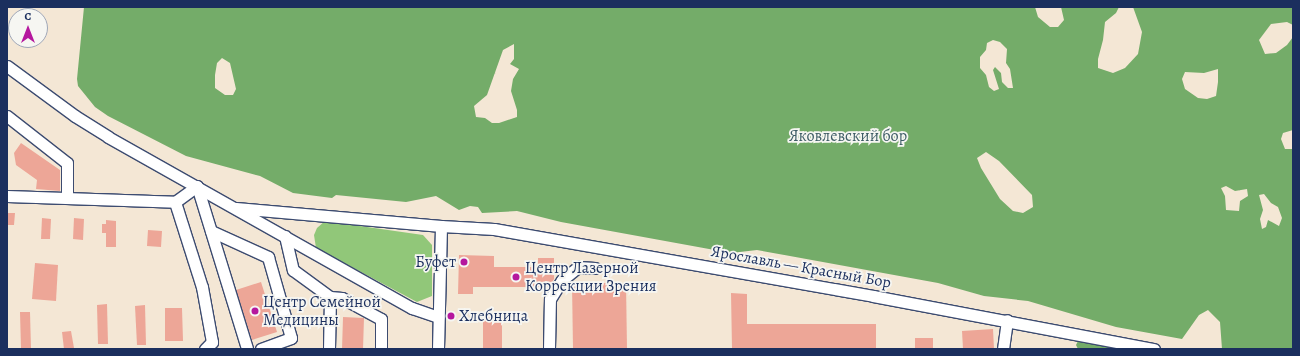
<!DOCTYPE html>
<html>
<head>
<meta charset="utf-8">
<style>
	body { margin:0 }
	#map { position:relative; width:1300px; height:356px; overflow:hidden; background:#f4e7d5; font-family:Alegreya,serif }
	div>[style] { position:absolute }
	.green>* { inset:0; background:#91c779 }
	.forest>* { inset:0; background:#74ac69 }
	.building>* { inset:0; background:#eda697 }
	.roads { filter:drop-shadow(1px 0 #3c4b70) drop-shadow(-1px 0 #3c4b70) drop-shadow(0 1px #3c4b70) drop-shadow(0 -1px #3c4b70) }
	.minor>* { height:11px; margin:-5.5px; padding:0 5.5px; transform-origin:5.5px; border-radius:5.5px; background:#fff }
	.dots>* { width:11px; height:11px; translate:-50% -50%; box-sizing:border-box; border:2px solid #f6f6f2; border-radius:50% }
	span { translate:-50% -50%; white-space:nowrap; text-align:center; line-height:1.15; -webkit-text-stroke:3.5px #f6f6f2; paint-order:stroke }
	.park-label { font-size:16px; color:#3e5d66 }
	.poi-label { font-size:16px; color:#1b2f5e }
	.right { translate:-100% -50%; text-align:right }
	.left { translate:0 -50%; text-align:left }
	.street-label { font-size:16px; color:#1b2f5e }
	.frame { position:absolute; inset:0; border:8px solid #1b2f5e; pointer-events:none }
	.north { position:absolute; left:8px; top:8px; width:40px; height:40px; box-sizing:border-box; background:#f6f6f2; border:1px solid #9ea6b7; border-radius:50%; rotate:0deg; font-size:11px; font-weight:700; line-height:16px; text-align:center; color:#1b2f5e }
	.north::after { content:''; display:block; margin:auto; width:14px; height:18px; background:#b5179e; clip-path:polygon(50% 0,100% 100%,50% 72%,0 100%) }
</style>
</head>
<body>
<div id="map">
	<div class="green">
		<i style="clip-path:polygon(325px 221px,423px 235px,432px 245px,432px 296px,417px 302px,316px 248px,314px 235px,317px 228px)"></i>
	</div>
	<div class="forest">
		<i style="clip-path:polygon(evenodd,84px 7px,1035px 7px,1038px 17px,1050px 27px,1058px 27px,1064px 20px,1061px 7px,1119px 7px,1116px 13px,1105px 22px,1103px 40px,1098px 59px,1098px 68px,1113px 73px,1125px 68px,1138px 54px,1142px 32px,1133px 7px,1293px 7px,1293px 25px,1287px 22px,1271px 24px,1259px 40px,1265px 54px,1276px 53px,1287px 45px,1293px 37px,1293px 130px,1283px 133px,1281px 139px,1285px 149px,1293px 149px,1293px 349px,1222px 349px,1220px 322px,1208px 310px,1199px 315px,1182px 339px,1116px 327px,1028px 301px,984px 296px,938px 283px,757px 250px,731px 253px,561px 222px,517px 211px,482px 213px,478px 207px,470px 206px,459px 210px,436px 196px,406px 202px,336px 195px,332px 198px,293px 193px,260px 176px,186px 156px,108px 116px,95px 107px,78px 86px,77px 79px,84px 7px,993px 40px,1000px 42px,1007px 49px,1006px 63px,1010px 69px,1013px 88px,1008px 88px,1002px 82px,1001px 73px,995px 67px,993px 70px,999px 89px,994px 91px,989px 87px,986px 75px,980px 68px,980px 57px,986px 50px,987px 43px,993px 40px,84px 7px,514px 44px,514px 59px,510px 64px,519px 69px,513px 79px,511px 91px,517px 110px,517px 117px,499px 123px,492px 123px,485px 118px,476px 117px,474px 106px,487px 95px,503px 50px,514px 44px,84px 7px,222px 58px,230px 63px,236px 89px,233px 95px,225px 95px,215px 88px,215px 75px,217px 63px,222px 58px,84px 7px,1218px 69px,1218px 82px,1216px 96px,1207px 99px,1198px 98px,1185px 89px,1182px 79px,1185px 72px,1204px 73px,1218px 69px,84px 7px,986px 152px,999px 161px,1032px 195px,1033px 207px,1023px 213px,1013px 211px,1000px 199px,981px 168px,977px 158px,986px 152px,84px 7px,1226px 186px,1235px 191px,1247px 189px,1248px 196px,1240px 201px,1239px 211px,1226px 210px,1225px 196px,1221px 188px,1226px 186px,84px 7px,1264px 194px,1271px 203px,1278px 207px,1282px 218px,1279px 226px,1268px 220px,1266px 227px,1262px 229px,1260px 219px,1263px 210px,1259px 195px,1264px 194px)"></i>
		<i style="clip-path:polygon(1079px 339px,1129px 349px,1078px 349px,1076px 345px)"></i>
	</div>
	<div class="building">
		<i style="clip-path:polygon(21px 143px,60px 170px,60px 191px,36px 189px,37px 180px,16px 165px,14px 153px)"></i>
		<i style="clip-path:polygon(7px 213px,15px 213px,14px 225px,7px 225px)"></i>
		<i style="clip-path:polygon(42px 218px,51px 219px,50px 239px,41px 239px)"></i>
		<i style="clip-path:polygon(74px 218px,84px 219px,83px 240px,73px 239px)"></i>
		<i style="clip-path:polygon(106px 220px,116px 221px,116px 247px,106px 247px,106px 233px,102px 233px,102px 224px,106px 224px)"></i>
		<i style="clip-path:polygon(148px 230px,162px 231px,161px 247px,147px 246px)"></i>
		<i style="clip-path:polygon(459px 255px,494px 256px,494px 267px,538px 267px,538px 258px,554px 258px,554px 279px,549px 287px,473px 287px,473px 294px,458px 294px)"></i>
		<i style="clip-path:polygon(35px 263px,58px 265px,56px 301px,32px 299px)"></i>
		<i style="clip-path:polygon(261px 282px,277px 332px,252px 340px,236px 290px)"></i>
		<i style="clip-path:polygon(572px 283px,626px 283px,627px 349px,573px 349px)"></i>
		<i style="clip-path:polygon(731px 293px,747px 294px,747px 324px,876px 324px,876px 349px,732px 349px)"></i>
		<i style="clip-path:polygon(107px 304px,108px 344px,98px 344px,97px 305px)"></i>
		<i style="clip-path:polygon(145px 305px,146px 345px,137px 345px,135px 306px)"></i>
		<i style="clip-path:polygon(165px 308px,182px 308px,183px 341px,165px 341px)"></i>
		<i style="clip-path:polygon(20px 312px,30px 312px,31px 349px,21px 349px)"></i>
		<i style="clip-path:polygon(343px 317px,364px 318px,363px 349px,342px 349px)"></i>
		<i style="clip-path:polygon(483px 317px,502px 317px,502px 349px,483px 349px)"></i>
		<i style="clip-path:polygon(993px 329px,994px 349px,963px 349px,962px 331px)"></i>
		<i style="clip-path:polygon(71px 331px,74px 348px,64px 349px,62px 332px)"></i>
		<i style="clip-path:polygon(915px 338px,933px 338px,933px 349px,915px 349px)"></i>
	</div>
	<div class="roads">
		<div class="minor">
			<i style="left:7px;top:66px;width:84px;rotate:36.3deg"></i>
			<i style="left:75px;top:116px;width:39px;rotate:32deg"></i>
			<i style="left:108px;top:137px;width:349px;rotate:29.4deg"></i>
			<i style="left:412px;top:308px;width:28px;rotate:19deg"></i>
			<i style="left:7px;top:116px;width:76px;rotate:38.1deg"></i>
			<i style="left:67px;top:163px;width:35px;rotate:90deg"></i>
			<i style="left:7px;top:196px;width:168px;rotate:2deg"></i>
			<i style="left:175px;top:202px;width:27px;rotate:-36deg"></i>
			<i style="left:197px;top:186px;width:170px;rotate:72.9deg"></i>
			<i style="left:175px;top:202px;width:89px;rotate:72.4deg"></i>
			<i style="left:202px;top:287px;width:56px;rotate:79.7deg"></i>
			<i style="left:212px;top:342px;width:10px;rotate:135deg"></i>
			<i style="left:236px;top:208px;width:206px;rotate:5deg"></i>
			<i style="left:441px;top:226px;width:53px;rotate:3.2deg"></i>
			<i style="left:494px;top:229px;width:385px;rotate:10deg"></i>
			<i style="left:873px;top:296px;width:286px;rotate:10.7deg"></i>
			<i style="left:211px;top:231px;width:63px;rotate:24.5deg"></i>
			<i style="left:268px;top:257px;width:84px;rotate:74.1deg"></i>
			<i style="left:291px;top:338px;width:32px;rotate:160deg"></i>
			<i style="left:285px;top:236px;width:35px;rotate:77deg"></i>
			<i style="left:293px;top:270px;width:46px;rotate:36.1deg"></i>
			<i style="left:330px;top:297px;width:52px;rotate:91.1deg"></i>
			<i style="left:330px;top:297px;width:12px;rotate:5deg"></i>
			<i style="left:342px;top:298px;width:44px;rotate:28.3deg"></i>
			<i style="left:381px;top:319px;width:30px;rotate:90deg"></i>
			<i style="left:438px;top:349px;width:123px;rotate:-88.6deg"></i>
			<i style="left:549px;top:349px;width:50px;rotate:-88.9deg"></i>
			<i style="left:550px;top:299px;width:22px;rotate:-58deg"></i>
			<i style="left:562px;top:280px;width:21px;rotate:-39deg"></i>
			<i style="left:578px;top:267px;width:17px;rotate:3deg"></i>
			<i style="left:1003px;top:349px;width:29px;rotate:-82deg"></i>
		</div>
	</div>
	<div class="dots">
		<i style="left:464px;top:262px;background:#b5179e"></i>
		<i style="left:516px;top:277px;background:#b5179e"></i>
		<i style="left:255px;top:311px;background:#b5179e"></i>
		<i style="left:451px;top:316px;background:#b5179e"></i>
	</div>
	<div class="park-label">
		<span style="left:848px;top:136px">Яковлевский бор</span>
	</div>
	<div class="poi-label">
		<span class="right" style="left:456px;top:262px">Буфет</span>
		<span class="left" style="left:525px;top:277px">Центр Лазерной<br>Коррекции Зрения</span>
		<span class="left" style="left:263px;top:311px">Центр Семейной<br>Медицины</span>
		<span class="left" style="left:459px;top:316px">Хлебница</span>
	</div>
	<div class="street-label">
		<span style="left:801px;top:267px;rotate:10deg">Ярославль — Красный Бор</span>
	</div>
	<div class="frame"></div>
	<div class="north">С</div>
</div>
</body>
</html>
